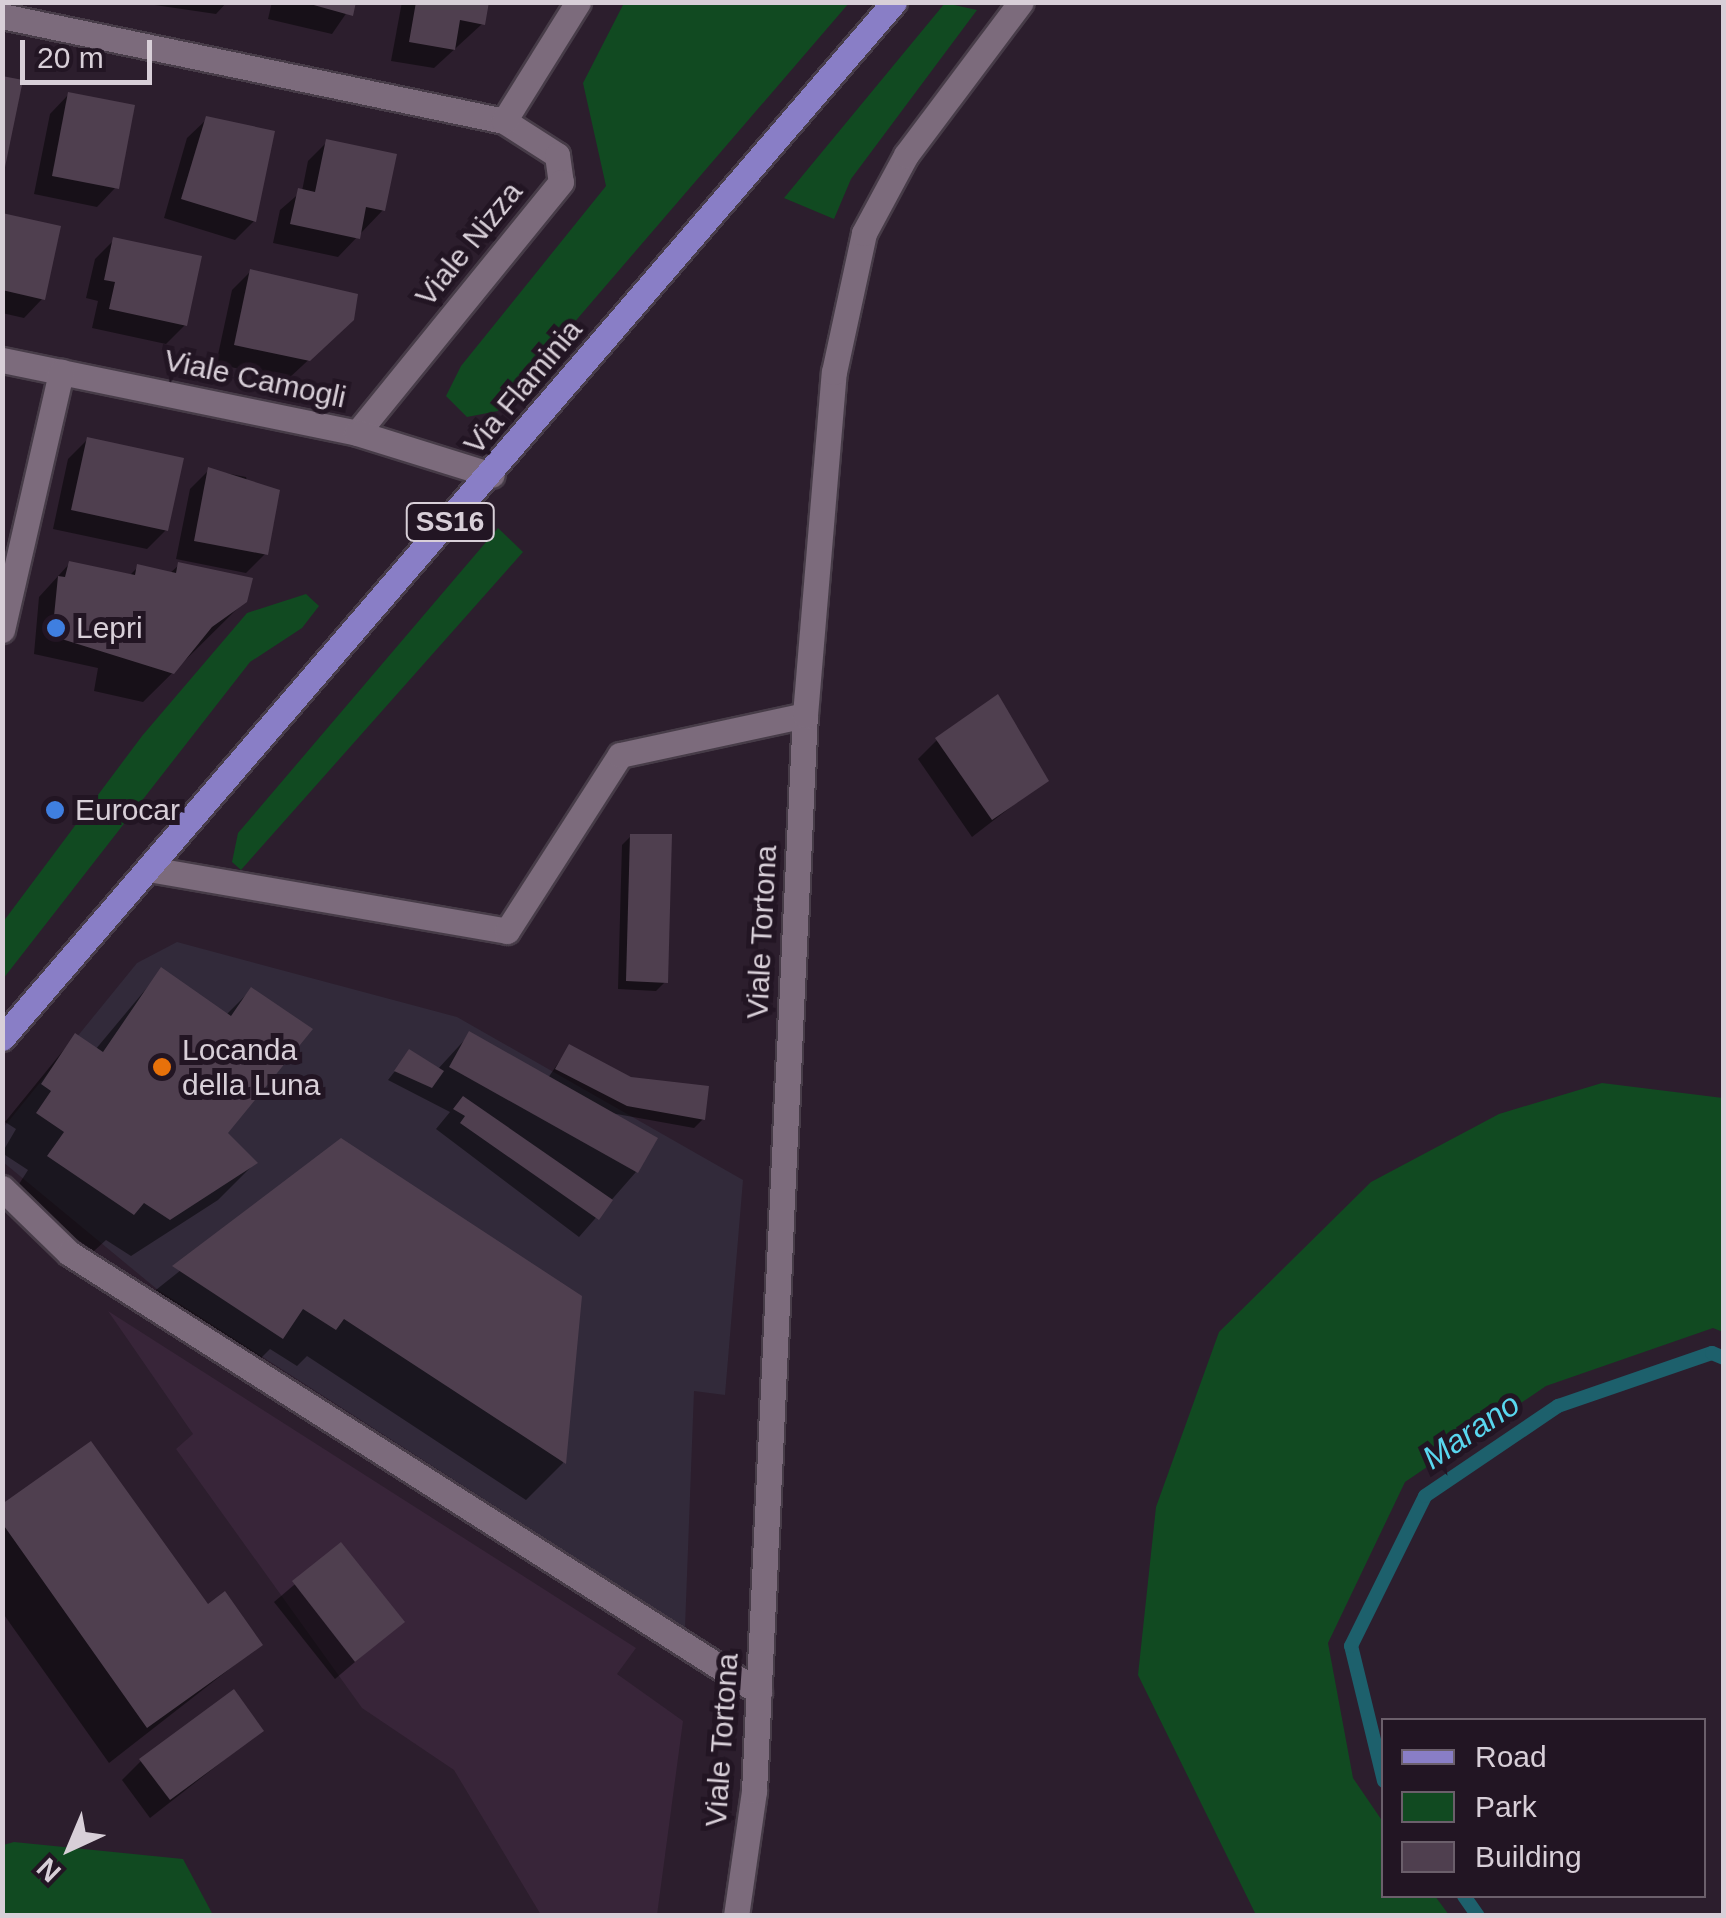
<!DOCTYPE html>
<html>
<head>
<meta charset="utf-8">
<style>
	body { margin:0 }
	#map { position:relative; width:1726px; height:1918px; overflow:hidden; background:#2c1e2d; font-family:Arial,sans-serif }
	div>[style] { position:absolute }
	.commercial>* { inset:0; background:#322a3a }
	.built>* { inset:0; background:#382539 }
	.green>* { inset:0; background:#114a21 }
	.shadow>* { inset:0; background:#0007 }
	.stream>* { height:14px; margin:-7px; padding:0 7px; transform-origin:7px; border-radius:7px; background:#1d606c }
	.building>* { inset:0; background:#4f3f4f }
	.roads { filter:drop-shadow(2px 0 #473c48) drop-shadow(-2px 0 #473c48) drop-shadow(0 2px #473c48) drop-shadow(0 -2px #473c48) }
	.minor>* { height:25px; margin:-12.5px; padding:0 12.5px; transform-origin:12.5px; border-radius:12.5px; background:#7c6b7c }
	.major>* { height:25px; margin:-12.5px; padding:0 12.5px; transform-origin:12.5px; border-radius:12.5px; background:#897ec6 }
	.dots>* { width:28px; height:28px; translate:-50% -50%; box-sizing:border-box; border:5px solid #221523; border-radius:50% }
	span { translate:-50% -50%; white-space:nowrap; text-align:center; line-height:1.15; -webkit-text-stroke:10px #221523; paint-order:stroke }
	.shield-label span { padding:2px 8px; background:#221523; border:2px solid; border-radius:8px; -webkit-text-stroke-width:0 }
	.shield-label { font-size:28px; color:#d8cfd8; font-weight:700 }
	.street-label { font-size:30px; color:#d8cfd8 }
	.poi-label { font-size:30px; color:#d8cfd8 }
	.left { translate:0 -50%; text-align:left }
	.water-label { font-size:32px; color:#59d7ef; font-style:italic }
	.frame { position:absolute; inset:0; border:5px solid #d8cfd8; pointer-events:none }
	.legend { position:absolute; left:1381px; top:1718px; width:325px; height:180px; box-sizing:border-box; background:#221523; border:2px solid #6b5f6b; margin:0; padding:12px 18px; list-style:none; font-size:30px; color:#d8cfd8 }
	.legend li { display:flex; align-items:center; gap:20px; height:50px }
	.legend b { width:50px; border:2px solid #6b5f6b }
	.north { position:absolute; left:20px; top:1798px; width:100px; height:100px; -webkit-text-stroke:8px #221523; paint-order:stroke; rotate:224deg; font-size:28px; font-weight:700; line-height:40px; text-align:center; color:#d8cfd8 }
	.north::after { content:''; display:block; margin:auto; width:35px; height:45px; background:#d8cfd8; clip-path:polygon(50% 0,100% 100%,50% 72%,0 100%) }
	.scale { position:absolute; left:20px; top:40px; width:132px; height:45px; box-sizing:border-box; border:5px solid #d8cfd8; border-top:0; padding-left:12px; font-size:30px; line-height:35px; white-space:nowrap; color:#d8cfd8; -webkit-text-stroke:8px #221523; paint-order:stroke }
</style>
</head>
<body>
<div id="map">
	<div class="commercial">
		<i style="clip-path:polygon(177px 942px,457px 1017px,743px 1180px,725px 1395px,694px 1391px,685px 1628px,158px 1290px,3px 1162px,3px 1128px,137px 963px)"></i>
	</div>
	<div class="built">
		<i style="clip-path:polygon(108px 1311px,636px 1648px,617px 1674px,683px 1721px,657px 1915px,541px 1915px,454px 1770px,362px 1708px,176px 1449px,193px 1434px)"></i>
	</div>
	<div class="green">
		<i style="clip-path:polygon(624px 3px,849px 3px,498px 411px,467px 417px,446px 396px,461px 366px,606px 186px,583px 83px)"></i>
		<i style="clip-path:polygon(945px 3px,977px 10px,851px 179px,834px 219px,784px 198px)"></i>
		<i style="clip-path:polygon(498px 528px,523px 552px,241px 870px,232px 862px,238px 833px)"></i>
		<i style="clip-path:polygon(306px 594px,319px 606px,302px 628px,250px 662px,3px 979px,3px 922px,142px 736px,247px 613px)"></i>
		<i style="clip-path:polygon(1602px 1083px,1723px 1098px,1723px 1332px,1713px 1328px,1546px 1386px,1405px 1482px,1328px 1643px,1353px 1778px,1383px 1822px,1384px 1896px,1435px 1896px,1449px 1915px,1256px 1915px,1138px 1675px,1156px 1507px,1219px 1332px,1371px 1182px,1499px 1114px)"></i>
		<i style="clip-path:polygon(14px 1842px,183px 1859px,213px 1915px,3px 1915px,3px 1845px)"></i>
	</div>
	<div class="shadow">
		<i style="clip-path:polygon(227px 2px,216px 14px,148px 4px,148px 2px)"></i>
		<i style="clip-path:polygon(272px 2px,354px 2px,332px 34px,268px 19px)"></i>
		<i style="clip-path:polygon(402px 2px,486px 2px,482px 24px,434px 68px,391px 61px)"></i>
		<i style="clip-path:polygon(69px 94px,116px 187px,97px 207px,34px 194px,50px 114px)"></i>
		<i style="clip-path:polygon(207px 119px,254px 221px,235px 240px,164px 218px,187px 138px)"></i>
		<i style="clip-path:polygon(327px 142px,383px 210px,338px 257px,273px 243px,280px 210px,302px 191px,308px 161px)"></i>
		<i style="clip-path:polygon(2px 215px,43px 298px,24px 318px,2px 313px)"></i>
		<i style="clip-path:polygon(114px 240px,185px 325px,166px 344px,92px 328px,98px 301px,86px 298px,95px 259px)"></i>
		<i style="clip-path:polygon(251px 271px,331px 339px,288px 379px,216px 364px,232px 290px)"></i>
		<i style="clip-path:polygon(87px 440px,166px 530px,147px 549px,53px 529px,68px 459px)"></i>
		<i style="clip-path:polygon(209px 470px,246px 477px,265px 554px,246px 573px,176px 559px,190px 489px)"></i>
		<i style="clip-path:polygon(70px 563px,129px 576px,138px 567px,169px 574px,179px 565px,245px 601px,143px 702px,94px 691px,98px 668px,34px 654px,39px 597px)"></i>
		<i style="clip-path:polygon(937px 740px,1046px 780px,972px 837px,918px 759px)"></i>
		<i style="clip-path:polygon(631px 836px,665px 982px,656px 991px,618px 989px,622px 845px)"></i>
		<i style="clip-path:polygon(161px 971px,226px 1015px,251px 990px,224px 1134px,255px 1163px,218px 1200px,131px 1256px,106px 1240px,94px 1251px,12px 1195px,28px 1170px,2px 1153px,16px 1129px,5px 1122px,75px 1036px,95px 1050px)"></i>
		<i style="clip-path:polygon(470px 1034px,548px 1078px,569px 1047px,703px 1119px,694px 1128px,611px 1113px,636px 1172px,579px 1237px,436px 1129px,450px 1112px,388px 1080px,410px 1052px,437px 1070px)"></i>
		<i style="clip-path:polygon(342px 1142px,579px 1297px,563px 1463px,526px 1500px,307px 1356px,297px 1366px,270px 1349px,244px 1375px,137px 1305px)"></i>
		<i style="clip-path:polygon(2px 1507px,207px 1607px,260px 1645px,109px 1763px,2px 1612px)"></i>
		<i style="clip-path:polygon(341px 1545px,402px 1622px,335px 1679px,274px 1602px)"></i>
		<i style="clip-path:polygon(261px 1731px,150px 1818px,122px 1780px,141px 1761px)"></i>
	</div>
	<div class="stream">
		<i style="left:1384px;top:1781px;width:139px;rotate:-103.7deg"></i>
		<i style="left:1351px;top:1646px;width:167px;rotate:-63.7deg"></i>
		<i style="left:1425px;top:1496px;width:161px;rotate:-34.1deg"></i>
		<i style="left:1558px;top:1406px;width:163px;rotate:-19deg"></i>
		<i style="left:1712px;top:1353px;width:13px;rotate:23deg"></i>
		<i style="left:1464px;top:1896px;width:24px;rotate:55deg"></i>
	</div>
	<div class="building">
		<i style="clip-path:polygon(303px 2px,356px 2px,353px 16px)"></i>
		<i style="clip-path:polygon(416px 2px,489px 2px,485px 25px,460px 20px,455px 50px,409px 42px)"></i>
		<i style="clip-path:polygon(2px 76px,23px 80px,4px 172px,2px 172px)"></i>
		<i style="clip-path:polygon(68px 92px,135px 105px,119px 189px,52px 176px)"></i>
		<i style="clip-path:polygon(206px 116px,275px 131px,256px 222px,181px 199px)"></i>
		<i style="clip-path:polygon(326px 139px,397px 154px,385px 211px,366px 207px,360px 239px,290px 224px,298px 188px,315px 192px)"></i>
		<i style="clip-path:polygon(2px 213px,61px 226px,45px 300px,2px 290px)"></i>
		<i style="clip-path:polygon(113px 237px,202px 256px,187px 326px,109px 309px,115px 282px,104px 280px)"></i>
		<i style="clip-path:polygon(250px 269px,358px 294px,354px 320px,310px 361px,234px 345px)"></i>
		<i style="clip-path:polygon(87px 437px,184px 458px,168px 531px,71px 510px)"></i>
		<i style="clip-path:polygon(208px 467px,280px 490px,268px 555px,194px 541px)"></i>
		<i style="clip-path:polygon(69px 561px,135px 575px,137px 564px,176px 573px,178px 562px,253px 578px,247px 602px,212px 627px,174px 674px,52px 636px,58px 576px,65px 577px)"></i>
		<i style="clip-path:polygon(998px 694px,1049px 781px,992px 820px,935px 738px)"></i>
		<i style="clip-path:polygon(630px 834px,672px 834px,668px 983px,626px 981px)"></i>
		<i style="clip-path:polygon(161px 967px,231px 1016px,251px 987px,313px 1029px,228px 1133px,258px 1163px,170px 1220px,144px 1203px,134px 1215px,47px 1156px,64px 1132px,36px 1113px,51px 1091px,41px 1084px,75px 1033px,103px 1052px)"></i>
		<i style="clip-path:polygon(469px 1031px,658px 1138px,638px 1173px,449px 1067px)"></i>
		<i style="clip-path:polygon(569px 1044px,631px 1077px,709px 1086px,705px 1120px,627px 1106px,555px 1069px)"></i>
		<i style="clip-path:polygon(409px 1049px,444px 1071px,432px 1088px,394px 1071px)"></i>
		<i style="clip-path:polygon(463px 1096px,613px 1200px,599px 1220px,460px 1123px,465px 1116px,453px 1109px)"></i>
		<i style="clip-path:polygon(341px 1138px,582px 1296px,566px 1464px,344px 1319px,336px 1330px,303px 1309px,283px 1339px,172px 1266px)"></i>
		<i style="clip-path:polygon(91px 1441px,208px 1604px,225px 1591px,263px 1645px,147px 1728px,2px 1523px,2px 1504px)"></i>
		<i style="clip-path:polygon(341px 1542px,405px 1622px,355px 1662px,292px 1581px)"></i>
		<i style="clip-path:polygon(234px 1689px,264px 1731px,170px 1800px,139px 1759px)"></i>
	</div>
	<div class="roads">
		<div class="minor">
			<i style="left:2px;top:16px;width:513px;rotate:11.81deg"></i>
			<i style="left:504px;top:121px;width:63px;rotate:32.7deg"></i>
			<i style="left:557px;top:155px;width:27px;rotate:82deg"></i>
			<i style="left:561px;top:182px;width:323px;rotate:129.1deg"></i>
			<i style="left:504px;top:121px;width:140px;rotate:-58.1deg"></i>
			<i style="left:2px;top:360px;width:362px;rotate:11.6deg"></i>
			<i style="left:357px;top:433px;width:141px;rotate:17.3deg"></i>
			<i style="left:2px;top:630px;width:265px;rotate:-77.1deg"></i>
			<i style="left:149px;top:869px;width:363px;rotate:9.8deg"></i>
			<i style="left:507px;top:931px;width:209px;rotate:-57.3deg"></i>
			<i style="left:620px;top:755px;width:189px;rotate:-12.2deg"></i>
			<i style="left:2px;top:1188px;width:93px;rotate:44.1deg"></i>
			<i style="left:69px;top:1253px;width:818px;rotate:32.47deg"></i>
			<i style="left:736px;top:1916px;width:126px;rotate:-81.8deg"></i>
			<i style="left:754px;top:1791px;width:1077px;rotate:-87.29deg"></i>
			<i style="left:805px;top:715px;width:344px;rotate:-85.2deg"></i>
			<i style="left:834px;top:372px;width:142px;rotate:-77.8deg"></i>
			<i style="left:864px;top:233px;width:89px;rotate:-61.7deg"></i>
			<i style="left:906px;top:155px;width:191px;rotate:-53.1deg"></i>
		</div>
		<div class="major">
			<i style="left:2px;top:1038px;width:1367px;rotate:-49.27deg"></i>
		</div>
	</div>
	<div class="dots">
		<i style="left:56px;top:628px;background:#3f7fe0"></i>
		<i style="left:55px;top:810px;background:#3f7fe0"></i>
		<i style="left:162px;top:1067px;background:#e8710a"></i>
	</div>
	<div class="shield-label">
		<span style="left:450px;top:522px">SS16</span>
	</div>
	<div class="street-label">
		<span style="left:469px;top:244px;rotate:-51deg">Viale Nizza</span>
		<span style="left:255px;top:379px;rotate:12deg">Viale Camogli</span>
		<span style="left:523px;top:387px;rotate:-50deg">Via Flaminia</span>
		<span style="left:762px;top:932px;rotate:-87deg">Viale Tortona</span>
		<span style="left:722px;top:1740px;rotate:-86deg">Viale Tortona</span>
	</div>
	<div class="poi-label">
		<span class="left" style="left:76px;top:628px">Lepri</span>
		<span class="left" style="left:75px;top:810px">Eurocar</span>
		<span class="left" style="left:182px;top:1067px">Locanda<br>della Luna</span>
	</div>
	<div class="water-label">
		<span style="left:1471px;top:1431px;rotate:-34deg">Marano</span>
	</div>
	<div class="frame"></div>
	<ul class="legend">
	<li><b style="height:12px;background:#897ec6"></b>Road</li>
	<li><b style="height:28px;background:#114a21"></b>Park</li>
	<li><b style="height:28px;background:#4f3f4f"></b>Building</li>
	</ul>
	<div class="north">N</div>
	<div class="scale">20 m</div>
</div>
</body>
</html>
